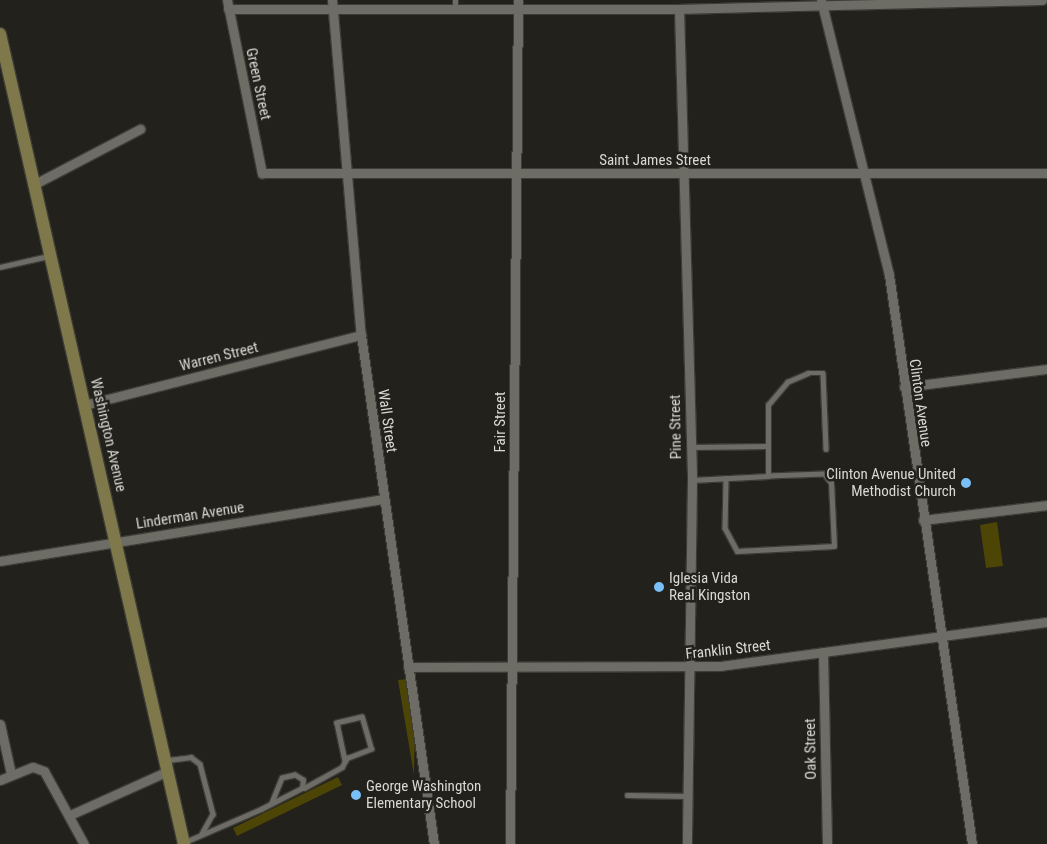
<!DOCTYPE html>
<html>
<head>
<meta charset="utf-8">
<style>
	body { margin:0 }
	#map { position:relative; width:1047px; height:844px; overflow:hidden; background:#22211c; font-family:"Roboto Condensed",sans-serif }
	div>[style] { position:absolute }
	.green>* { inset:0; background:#4d4506 }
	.roads { filter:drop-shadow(1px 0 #3d3c37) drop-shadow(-1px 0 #3d3c37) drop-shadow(0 1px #3d3c37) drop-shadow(0 -1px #3d3c37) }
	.lane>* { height:4.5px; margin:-2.25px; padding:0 2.25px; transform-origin:2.25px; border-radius:2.25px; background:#6d6c65 }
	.street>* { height:9px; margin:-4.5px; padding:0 4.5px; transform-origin:4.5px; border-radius:4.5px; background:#6d6c65 }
	.secondary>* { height:12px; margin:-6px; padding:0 6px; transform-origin:6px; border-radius:6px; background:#7e784a }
	.dots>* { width:14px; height:14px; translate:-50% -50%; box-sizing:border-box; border:2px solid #22211c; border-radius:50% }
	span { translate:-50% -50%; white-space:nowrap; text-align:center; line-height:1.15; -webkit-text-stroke:5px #22211c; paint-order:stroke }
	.street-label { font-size:15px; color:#d8d8d4 }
	.poi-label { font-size:15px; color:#d8d8d4 }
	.right { translate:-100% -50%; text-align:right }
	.left { translate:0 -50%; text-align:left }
</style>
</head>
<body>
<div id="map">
	<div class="green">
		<i style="clip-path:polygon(997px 522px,1003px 566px,986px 568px,980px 525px)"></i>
		<i style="clip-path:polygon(408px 679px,415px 726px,414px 775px,398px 680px)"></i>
		<i style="clip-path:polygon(338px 777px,342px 785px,237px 836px,233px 828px)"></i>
	</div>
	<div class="roads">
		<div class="lane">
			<i style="left:455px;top:0;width:8px;rotate:90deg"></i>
			<i style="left:0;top:267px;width:49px;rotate:-12.9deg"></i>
			<i style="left:691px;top:447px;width:77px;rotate:-0.7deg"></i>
			<i style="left:726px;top:478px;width:50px;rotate:91.1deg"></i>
			<i style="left:725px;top:528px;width:26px;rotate:62deg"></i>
			<i style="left:737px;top:551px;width:97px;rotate:-3deg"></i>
			<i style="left:834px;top:546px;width:63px;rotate:-92.7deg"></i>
			<i style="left:831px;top:483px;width:11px;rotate:-128deg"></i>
			<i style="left:824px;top:474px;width:56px;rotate:178deg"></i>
			<i style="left:692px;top:480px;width:76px;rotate:-3deg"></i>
			<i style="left:768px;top:476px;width:71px;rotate:-90deg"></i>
			<i style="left:768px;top:405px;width:30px;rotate:-50deg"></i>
			<i style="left:787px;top:382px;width:23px;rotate:-23deg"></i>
			<i style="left:808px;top:373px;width:15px"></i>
			<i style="left:823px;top:373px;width:76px;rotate:87.7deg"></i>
			<i style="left:168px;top:760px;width:23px;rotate:-7deg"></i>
			<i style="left:191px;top:757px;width:11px;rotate:38deg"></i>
			<i style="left:200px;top:764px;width:52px;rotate:75.4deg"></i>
			<i style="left:213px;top:814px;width:23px;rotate:119deg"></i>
			<i style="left:304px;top:788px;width:43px;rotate:-28.9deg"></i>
			<i style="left:342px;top:767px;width:7px;rotate:-63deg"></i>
			<i style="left:345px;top:761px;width:4px;rotate:-56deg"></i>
			<i style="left:347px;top:758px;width:26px;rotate:-21deg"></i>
			<i style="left:371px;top:749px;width:33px;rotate:-106deg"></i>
			<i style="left:362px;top:717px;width:26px;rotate:167deg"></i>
			<i style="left:337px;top:723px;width:39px;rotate:78deg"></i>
			<i style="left:627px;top:795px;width:61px;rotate:0.9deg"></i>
			<i style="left:185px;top:842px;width:83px;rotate:-23.5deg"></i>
			<i style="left:261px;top:809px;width:46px;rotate:-27.1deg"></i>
			<i style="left:302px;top:788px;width:8px;rotate:-83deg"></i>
			<i style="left:303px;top:780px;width:9px;rotate:-148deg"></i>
			<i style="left:295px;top:775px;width:13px;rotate:167deg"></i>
			<i style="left:282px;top:778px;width:27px;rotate:112deg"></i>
		</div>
		<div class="street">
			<i style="left:227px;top:0;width:177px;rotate:78.6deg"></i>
			<i style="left:262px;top:173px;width:785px"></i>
			<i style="left:332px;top:0;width:336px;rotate:85.1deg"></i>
			<i style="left:361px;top:335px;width:514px;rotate:81.84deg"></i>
			<i style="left:821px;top:0;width:283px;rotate:76.1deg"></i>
			<i style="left:889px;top:275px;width:575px;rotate:81.7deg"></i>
			<i style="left:228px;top:9px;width:448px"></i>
			<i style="left:676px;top:9px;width:366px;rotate:-1.4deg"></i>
			<i style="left:679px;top:9px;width:471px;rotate:88.4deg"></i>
			<i style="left:692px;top:480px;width:364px;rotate:90.8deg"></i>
			<i style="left:33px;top:185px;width:121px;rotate:-27.6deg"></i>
			<i style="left:904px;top:387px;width:144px;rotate:-7.2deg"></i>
			<i style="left:84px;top:405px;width:286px;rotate:-14.2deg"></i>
			<i style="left:923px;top:520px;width:125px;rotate:-6.9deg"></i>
			<i style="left:0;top:561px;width:389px;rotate:-9.2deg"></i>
			<i style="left:823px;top:652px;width:192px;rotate:88.8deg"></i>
			<i style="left:408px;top:667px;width:312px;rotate:-0.2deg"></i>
			<i style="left:720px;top:666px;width:330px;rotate:-7.7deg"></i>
			<i style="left:0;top:724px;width:51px;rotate:77.6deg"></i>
			<i style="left:0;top:780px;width:35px;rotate:-22deg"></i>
			<i style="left:33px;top:767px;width:12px;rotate:20deg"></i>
			<i style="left:44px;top:771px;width:83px;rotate:61.3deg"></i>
			<i style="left:70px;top:815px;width:107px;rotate:-24.2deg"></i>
			<i style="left:510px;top:844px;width:844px;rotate:-89.46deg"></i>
		</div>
		<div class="secondary">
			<i style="left:0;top:34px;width:831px;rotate:77.2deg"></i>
		</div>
	</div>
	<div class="dots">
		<i style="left:966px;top:483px;background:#79bff8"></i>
		<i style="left:659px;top:587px;background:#79bff8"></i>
		<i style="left:356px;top:795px;background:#79bff8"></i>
	</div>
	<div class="street-label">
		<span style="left:258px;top:84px;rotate:78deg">Green Street</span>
		<span style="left:655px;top:161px">Saint James Street</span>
		<span style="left:219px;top:357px;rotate:-14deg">Warren Street</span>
		<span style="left:920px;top:403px;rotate:82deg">Clinton Avenue</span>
		<span style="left:387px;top:421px;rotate:82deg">Wall Street</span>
		<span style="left:501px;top:422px;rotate:-90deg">Fair Street</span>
		<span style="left:676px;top:427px;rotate:-91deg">Pine Street</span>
		<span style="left:108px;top:435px;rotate:77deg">Washington Avenue</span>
		<span style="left:190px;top:516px;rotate:-9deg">Linderman Avenue</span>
		<span style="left:728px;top:650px;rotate:-6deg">Franklin Street</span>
		<span style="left:811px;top:749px;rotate:-91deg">Oak Street</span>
	</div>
	<div class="poi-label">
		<span class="right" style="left:956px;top:483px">Clinton Avenue United<br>Methodist Church</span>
		<span class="left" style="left:669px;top:587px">Iglesia Vida<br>Real Kingston</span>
		<span class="left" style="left:366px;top:795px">George Washington<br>Elementary School</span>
	</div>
</div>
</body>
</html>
